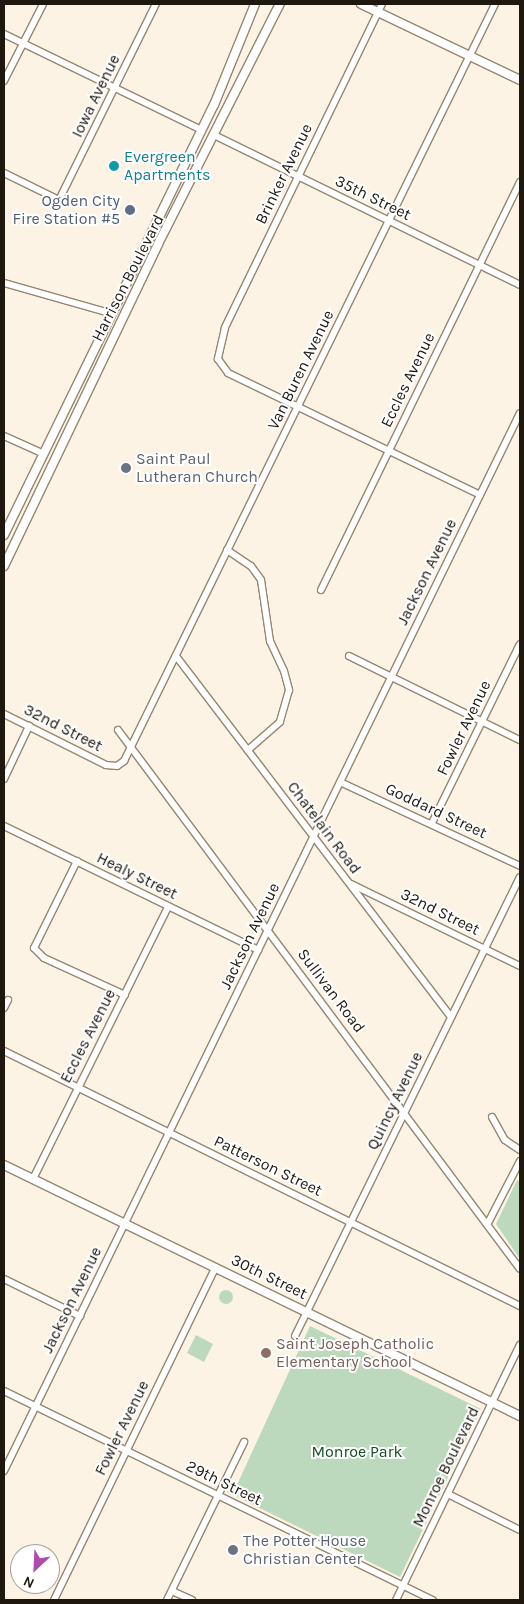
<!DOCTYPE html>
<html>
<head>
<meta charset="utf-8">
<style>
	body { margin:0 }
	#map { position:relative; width:524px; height:1604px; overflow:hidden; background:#fdf3e4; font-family:Karla,sans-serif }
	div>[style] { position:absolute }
	.green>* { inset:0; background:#bcd9bd }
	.round { border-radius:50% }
	.roads { filter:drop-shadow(1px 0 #96866f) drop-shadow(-1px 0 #96866f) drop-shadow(0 1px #96866f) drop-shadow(0 -1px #96866f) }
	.minor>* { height:6px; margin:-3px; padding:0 3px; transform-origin:3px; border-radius:3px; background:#fff }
	.major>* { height:8px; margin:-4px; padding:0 4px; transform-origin:4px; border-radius:4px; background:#fff }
	.dots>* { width:14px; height:14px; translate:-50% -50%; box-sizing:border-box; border:2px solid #fff; border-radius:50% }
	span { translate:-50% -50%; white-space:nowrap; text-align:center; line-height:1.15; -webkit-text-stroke:4px #fff; paint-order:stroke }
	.street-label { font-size:16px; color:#1e180f }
	.culture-label { font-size:16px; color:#0d838f }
	.left { translate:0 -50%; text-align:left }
	.service-label { font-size:16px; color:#4e5e75 }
	.right { translate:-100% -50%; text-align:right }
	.worship-label { font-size:16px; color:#5b616d }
	.education-label { font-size:16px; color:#785e54 }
	.park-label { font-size:16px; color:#124d1d }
	.frame { position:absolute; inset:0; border:5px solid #1e180f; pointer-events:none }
	.north { position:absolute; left:10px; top:1544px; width:50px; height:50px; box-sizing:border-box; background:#fff; border:1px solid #a5a39f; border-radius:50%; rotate:205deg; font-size:14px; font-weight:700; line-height:20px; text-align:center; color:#1e180f }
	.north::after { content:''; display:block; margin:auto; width:18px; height:22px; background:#b04bb0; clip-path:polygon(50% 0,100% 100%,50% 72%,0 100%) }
</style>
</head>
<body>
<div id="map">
	<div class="green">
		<i style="clip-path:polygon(517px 1180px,520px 1182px,520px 1259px,496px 1224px)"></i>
		<i class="round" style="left:219px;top:1290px;width:14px;height:14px"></i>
		<i style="clip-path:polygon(310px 1326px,481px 1409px,400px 1577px,227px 1492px,229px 1487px,236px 1487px)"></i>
		<i style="clip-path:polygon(196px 1335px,213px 1344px,204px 1362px,187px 1353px)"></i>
	</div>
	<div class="roads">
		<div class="minor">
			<i style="left:382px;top:4px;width:360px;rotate:115.9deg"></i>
			<i style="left:225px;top:328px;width:32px;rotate:103deg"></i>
			<i style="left:218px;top:359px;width:17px;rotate:54deg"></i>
			<i style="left:228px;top:373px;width:280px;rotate:25.8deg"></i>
			<i style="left:4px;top:34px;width:220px;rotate:25.9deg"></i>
			<i style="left:4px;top:81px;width:86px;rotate:-63.1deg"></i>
			<i style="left:214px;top:135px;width:341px;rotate:26.1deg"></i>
			<i style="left:4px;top:173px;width:61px;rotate:26.1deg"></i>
			<i style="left:59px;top:200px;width:219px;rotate:-63.7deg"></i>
			<i style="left:4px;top:283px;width:110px;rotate:15.8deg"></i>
			<i style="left:4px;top:436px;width:44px;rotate:24.2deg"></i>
			<i style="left:227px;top:550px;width:29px;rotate:34deg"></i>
			<i style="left:251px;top:566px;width:17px;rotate:54deg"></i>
			<i style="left:261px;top:580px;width:62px;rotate:81.6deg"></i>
			<i style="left:270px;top:641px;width:33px;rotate:65deg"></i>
			<i style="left:284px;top:671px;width:20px;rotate:75deg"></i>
			<i style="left:289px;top:690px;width:33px;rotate:106deg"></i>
			<i style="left:280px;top:722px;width:43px;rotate:138.8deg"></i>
			<i style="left:321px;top:590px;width:454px;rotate:-64deg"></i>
			<i style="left:176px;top:656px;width:454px;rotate:52.7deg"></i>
			<i style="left:349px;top:656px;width:191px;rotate:26.2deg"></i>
			<i style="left:4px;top:714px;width:114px;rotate:26.6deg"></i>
			<i style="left:106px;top:765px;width:11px;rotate:5deg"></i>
			<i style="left:117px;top:766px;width:9px;rotate:-36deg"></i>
			<i style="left:124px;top:761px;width:843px;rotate:-63.89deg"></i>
			<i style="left:118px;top:730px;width:672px;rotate:53.28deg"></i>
			<i style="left:4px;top:779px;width:59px;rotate:-64.7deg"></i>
			<i style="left:340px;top:782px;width:199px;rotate:25deg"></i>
			<i style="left:432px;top:823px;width:199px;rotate:-63.8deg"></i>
			<i style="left:4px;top:826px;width:283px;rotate:26deg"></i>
			<i style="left:77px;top:861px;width:97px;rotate:116.3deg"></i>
			<i style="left:34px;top:948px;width:14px;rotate:45deg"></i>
			<i style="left:44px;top:958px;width:89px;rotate:24.6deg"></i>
			<i style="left:351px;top:884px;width:188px;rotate:25.9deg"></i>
			<i style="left:4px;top:1008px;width:9px;rotate:-63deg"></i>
			<i style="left:4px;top:1051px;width:576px;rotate:26.3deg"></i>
			<i style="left:492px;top:1117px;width:26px;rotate:61deg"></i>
			<i style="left:505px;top:1140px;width:18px;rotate:34deg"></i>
			<i style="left:33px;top:1179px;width:304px;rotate:-63.6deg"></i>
			<i style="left:488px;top:1223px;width:70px;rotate:-62.7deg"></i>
			<i style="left:4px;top:1279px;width:85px;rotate:26deg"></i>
			<i style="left:295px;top:1336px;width:511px;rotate:-63.89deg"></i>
			<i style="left:4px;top:1391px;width:477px;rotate:26deg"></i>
			<i style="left:4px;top:1471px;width:1177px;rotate:-64deg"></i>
			<i style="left:448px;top:1494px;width:80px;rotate:26.6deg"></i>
			<i style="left:172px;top:1591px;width:22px;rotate:24deg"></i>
			<i style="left:54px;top:1600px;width:370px;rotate:-64.1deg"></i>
			<i style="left:167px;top:1600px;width:176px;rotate:-64deg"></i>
			<i style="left:396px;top:1600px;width:284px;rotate:-64.1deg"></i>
		</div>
		<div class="major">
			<i style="left:361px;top:4px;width:176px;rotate:25.5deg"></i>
			<i style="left:4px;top:535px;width:479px;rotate:-64deg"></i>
			<i style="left:214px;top:105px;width:109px;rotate:-67.9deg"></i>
			<i style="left:4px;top:566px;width:357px;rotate:-64.4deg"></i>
			<i style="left:158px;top:244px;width:269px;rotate:-63.1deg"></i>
			<i style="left:4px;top:1165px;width:574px;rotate:25.94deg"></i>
		</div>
	</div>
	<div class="dots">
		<i style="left:114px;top:166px;background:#0f9aa8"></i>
		<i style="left:130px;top:210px;background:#5c6f8a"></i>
		<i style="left:126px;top:468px;background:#6b7280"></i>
		<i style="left:266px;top:1353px;background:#8d6e63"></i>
		<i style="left:233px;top:1550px;background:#6b7280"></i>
	</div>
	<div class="street-label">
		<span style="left:96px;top:96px;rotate:-64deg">Iowa Avenue</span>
		<span style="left:284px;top:174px;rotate:-64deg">Brinker Avenue</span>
		<span style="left:373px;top:198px;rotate:26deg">35th Street</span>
		<span style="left:128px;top:278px;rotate:-63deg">Harrison Boulevard</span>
		<span style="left:301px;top:370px;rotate:-64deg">Van Buren Avenue</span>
		<span style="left:408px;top:380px;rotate:-64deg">Eccles Avenue</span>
		<span style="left:427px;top:572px;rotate:-64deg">Jackson Avenue</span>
		<span style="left:63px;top:728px;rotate:27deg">32nd Street</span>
		<span style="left:464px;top:728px;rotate:-64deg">Fowler Avenue</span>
		<span style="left:436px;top:811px;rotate:25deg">Goddard Street</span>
		<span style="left:324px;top:828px;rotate:53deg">Chatelain Road</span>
		<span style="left:137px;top:876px;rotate:26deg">Healy Street</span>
		<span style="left:440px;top:912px;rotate:26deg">32nd Street</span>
		<span style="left:250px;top:936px;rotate:-64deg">Jackson Avenue</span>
		<span style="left:331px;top:991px;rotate:53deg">Sullivan Road</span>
		<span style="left:88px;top:1036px;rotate:-63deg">Eccles Avenue</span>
		<span style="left:395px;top:1101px;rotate:-64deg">Quincy Avenue</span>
		<span style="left:268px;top:1166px;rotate:26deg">Patterson Street</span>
		<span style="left:269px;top:1277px;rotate:26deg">30th Street</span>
		<span style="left:72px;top:1300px;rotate:-64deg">Jackson Avenue</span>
		<span style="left:122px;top:1428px;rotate:-64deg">Fowler Avenue</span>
		<span style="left:446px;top:1467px;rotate:-64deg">Monroe Boulevard</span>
		<span style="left:224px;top:1483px;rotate:26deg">29th Street</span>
	</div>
	<div class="culture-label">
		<span class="left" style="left:124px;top:166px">Evergreen<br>Apartments</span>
	</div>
	<div class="service-label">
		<span class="right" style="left:120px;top:210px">Ogden City<br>Fire Station #5</span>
	</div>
	<div class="worship-label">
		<span class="left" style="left:136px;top:468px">Saint Paul<br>Lutheran Church</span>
		<span class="left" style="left:243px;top:1550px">The Potter House<br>Christian Center</span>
	</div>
	<div class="education-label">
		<span class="left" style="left:276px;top:1353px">Saint Joseph Catholic<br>Elementary School</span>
	</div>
	<div class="park-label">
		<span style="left:357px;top:1452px">Monroe Park</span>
	</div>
	<div class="frame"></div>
	<div class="north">N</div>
</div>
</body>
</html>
